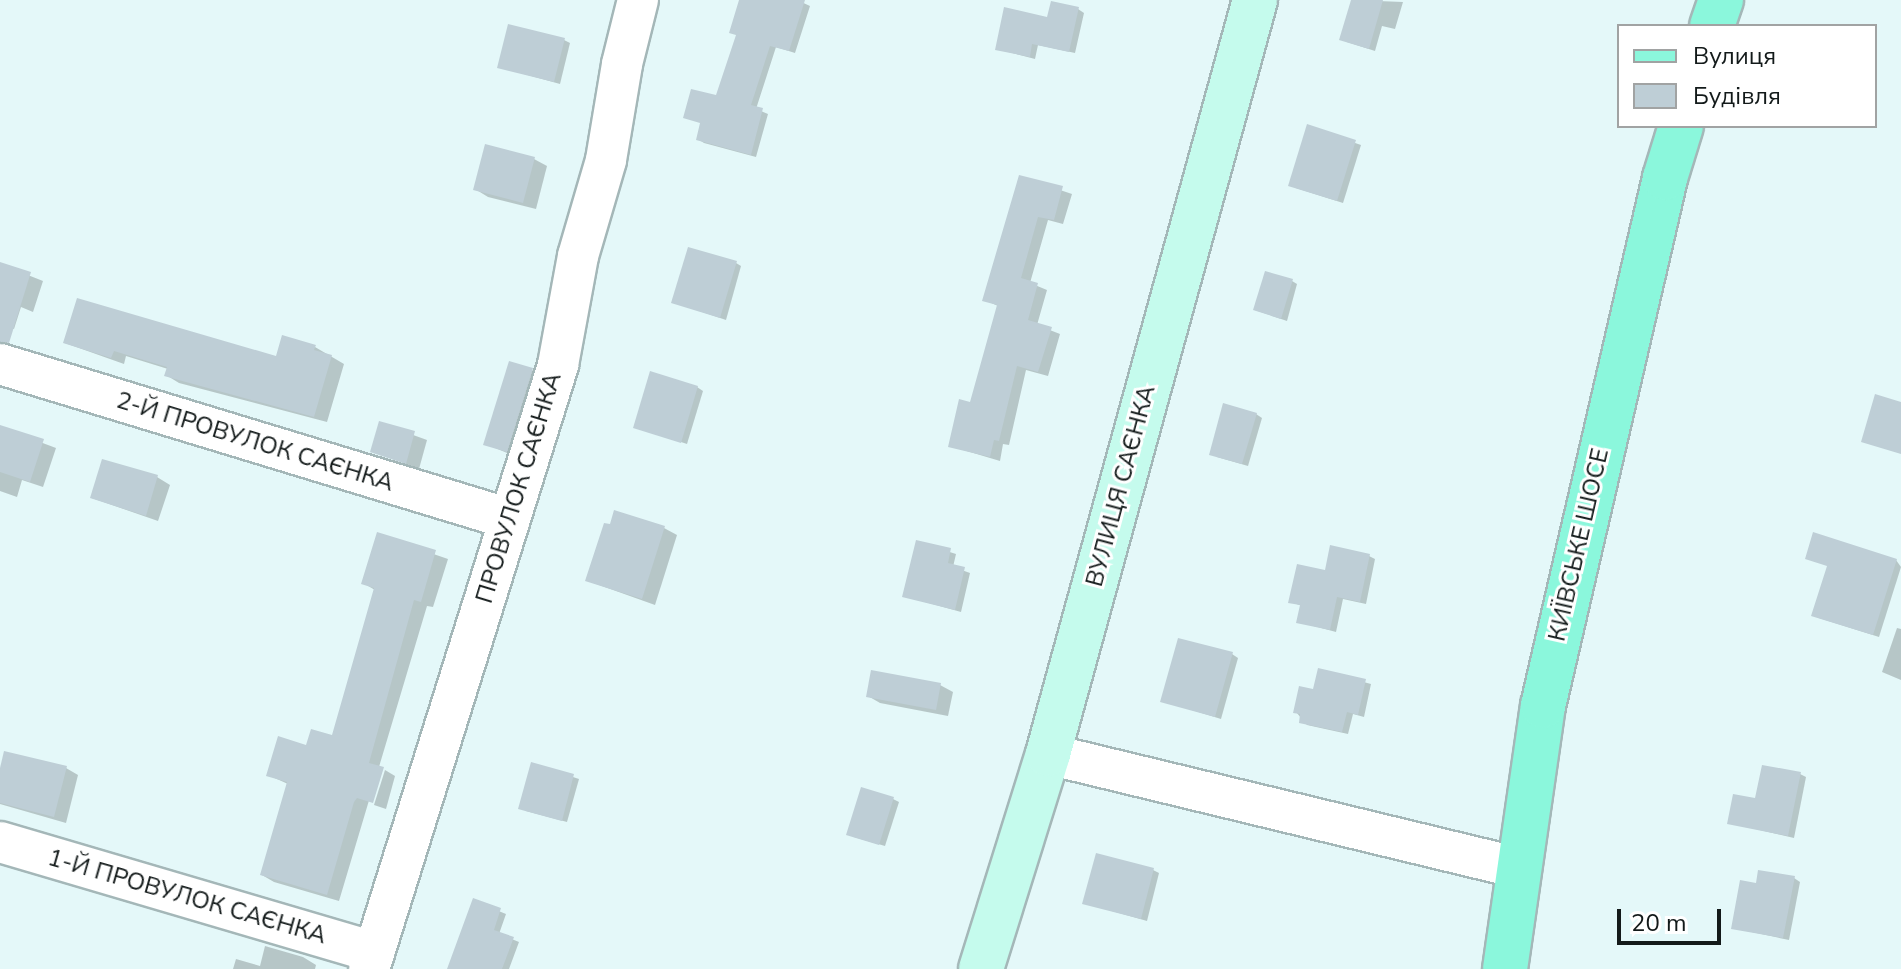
<!DOCTYPE html>
<html>
<head>
<meta charset="utf-8">
<style>
	body { margin:0 }
	#map { position:relative; width:1901px; height:969px; overflow:hidden; background:#e4f8f9; font-family:"Nunito Sans",sans-serif }
	div>[style] { position:absolute }
	.shadow>* { inset:0; background:#0003 }
	.building>* { inset:0; background:#beced6 }
	.roads { filter:drop-shadow(2px 0 #a4b7b8) drop-shadow(-2px 0 #a4b7b8) drop-shadow(0 2px #a4b7b8) drop-shadow(0 -2px #a4b7b8) }
	.street>* { height:40px; margin:-20px; padding:0 20px; transform-origin:20px; border-radius:20px; background:#fff }
	.secondary>* { height:44px; margin:-22px; padding:0 22px; transform-origin:22px; border-radius:22px; background:#c5fbed }
	.primary>* { height:44px; margin:-22px; padding:0 22px; transform-origin:22px; border-radius:22px; background:#8bf7dc }
	span { translate:-50% -50%; white-space:nowrap; text-align:center; line-height:1.15; -webkit-text-stroke:6px #fff; paint-order:stroke }
	.street-label { font-size:24px; color:#131a1a }
	.legend { position:absolute; left:1617px; top:24px; width:260px; height:104px; box-sizing:border-box; background:#fff; border:2px solid #a1a3a3; margin:0; padding:10px 14px; list-style:none; font-size:24px; color:#131a1a }
	.legend li { display:flex; align-items:center; gap:16px; height:40px }
	.legend b { width:40px; border:2px solid #a1a3a3 }
	.scale { position:absolute; left:1617px; top:909px; width:104px; height:36px; box-sizing:border-box; border:4px solid #131a1a; border-top:0; padding-left:10px; font-size:24px; line-height:28px; white-space:nowrap; color:#131a1a; -webkit-text-stroke:6px #fff; paint-order:stroke }
</style>
</head>
<body>
<div id="map">
	<div class="shadow">
		<i style="clip-path:polygon(742px 0,797px 0,810px 6px,795px 53px,776px 47px,756px 109px,768px 114px,756px 157px,704px 143px,698px 139px,702px 123px,685px 117px,717px 98px,738px 36px)"></i>
		<i style="clip-path:polygon(1353px 0,1403px 2px,1395px 29px,1382px 26px,1375px 51px,1347px 42px)"></i>
		<i style="clip-path:polygon(1078px 9px,1084px 13px,1075px 53px,1038px 45px,1035px 59px,997px 49px,1049px 19px)"></i>
		<i style="clip-path:polygon(564px 40px,570px 43px,560px 84px,499px 67px)"></i>
		<i style="clip-path:polygon(1308px 127px,1361px 145px,1343px 203px,1296px 188px)"></i>
		<i style="clip-path:polygon(534px 159px,547px 166px,536px 209px,488px 197px,475px 189px)"></i>
		<i style="clip-path:polygon(1021px 177px,1072px 194px,1063px 224px,1048px 220px,1030px 283px,1047px 290px,1037px 325px,1060px 334px,1048px 376px,1026px 370px,1009px 445px,1003px 444px,1000px 461px,950px 446px,971px 404px,998px 306px,985px 300px)"></i>
		<i style="clip-path:polygon(736px 263px,741px 266px,726px 320px,673px 302px)"></i>
		<i style="clip-path:polygon(0 264px,43px 281px,33px 312px,21px 307px,14px 329px,0 324px)"></i>
		<i style="clip-path:polygon(1292px 281px,1297px 284px,1287px 321px,1255px 310px)"></i>
		<i style="clip-path:polygon(65px 343px,277px 358px,315px 347px,344px 364px,327px 422px,179px 383px,166px 375px,168px 369px,126px 356px,124px 364px)"></i>
		<i style="clip-path:polygon(532px 370px,545px 377px,519px 458px,486px 444px)"></i>
		<i style="clip-path:polygon(697px 387px,703px 391px,687px 444px,636px 427px)"></i>
		<i style="clip-path:polygon(1256px 414px,1262px 418px,1248px 466px,1217px 457px)"></i>
		<i style="clip-path:polygon(380px 423px,427px 440px,419px 469px,372px 451px)"></i>
		<i style="clip-path:polygon(0 427px,56px 448px,43px 487px,22px 480px,17px 497px,0 491px)"></i>
		<i style="clip-path:polygon(157px 477px,170px 485px,158px 521px,92px 498px)"></i>
		<i style="clip-path:polygon(611px 527px,664px 528px,677px 535px,655px 605px,588px 581px)"></i>
		<i style="clip-path:polygon(378px 535px,448px 559px,433px 607px,427px 606px,339px 901px,274px 882px,262px 875px,288px 784px,268px 775px,307px 748px,333px 738px,375px 590px,363px 583px)"></i>
		<i style="clip-path:polygon(918px 542px,956px 554px,953px 567px,970px 573px,961px 612px,904px 596px)"></i>
		<i style="clip-path:polygon(1369px 556px,1375px 559px,1366px 604px,1343px 599px,1336px 632px,1299px 622px,1302px 606px,1291px 602px,1326px 572px)"></i>
		<i style="clip-path:polygon(1896px 560px,1901px 567px,1879px 637px,1819px 618px)"></i>
		<i style="clip-path:polygon(1897px 628px,1901px 629px,1901px 680px,1882px 672px)"></i>
		<i style="clip-path:polygon(1232px 654px,1238px 658px,1221px 719px,1163px 701px)"></i>
		<i style="clip-path:polygon(1319px 670px,1371px 684px,1364px 717px,1353px 714px,1348px 734px,1307px 725px,1296px 712px,1314px 692px)"></i>
		<i style="clip-path:polygon(940px 685px,953px 692px,948px 716px,880px 703px,868px 696px)"></i>
		<i style="clip-path:polygon(533px 764px,579px 779px,567px 822px,526px 811px)"></i>
		<i style="clip-path:polygon(66px 768px,78px 775px,66px 823px,0 804px,0 776px)"></i>
		<i style="clip-path:polygon(385px 770px,395px 776px,386px 809px,374px 805px)"></i>
		<i style="clip-path:polygon(1800px 774px,1806px 777px,1794px 838px,1730px 823px)"></i>
		<i style="clip-path:polygon(893px 799px,899px 802px,885px 846px,854px 837px)"></i>
		<i style="clip-path:polygon(1153px 870px,1159px 873px,1147px 921px,1084px 903px)"></i>
		<i style="clip-path:polygon(1794px 878px,1800px 882px,1789px 940px,1733px 928px)"></i>
		<i style="clip-path:polygon(474px 901px,506px 914px,499px 934px,519px 942px,509px 969px,450px 969px)"></i>
		<i style="clip-path:polygon(265px 946px,303px 957px,316px 965px,315px 969px,233px 969px,236px 959px,260px 966px)"></i>
	</div>
	<div class="building">
		<i style="clip-path:polygon(739px 0,805px 0,789px 51px,770px 46px,751px 105px,763px 108px,751px 155px,696px 140px,700px 123px,683px 118px,691px 89px,716px 95px,736px 35px,729px 33px)"></i>
		<i style="clip-path:polygon(1351px 0,1383px 0,1369px 49px,1339px 40px)"></i>
		<i style="clip-path:polygon(1051px 1px,1079px 7px,1069px 52px,1032px 44px,1030px 57px,995px 50px,1004px 7px,1047px 17px)"></i>
		<i style="clip-path:polygon(508px 24px,565px 38px,554px 82px,497px 68px)"></i>
		<i style="clip-path:polygon(1307px 124px,1356px 140px,1337px 201px,1288px 186px)"></i>
		<i style="clip-path:polygon(485px 144px,535px 157px,523px 203px,473px 190px)"></i>
		<i style="clip-path:polygon(1019px 175px,1063px 186px,1054px 220px,1038px 217px,1021px 278px,1038px 283px,1028px 320px,1052px 327px,1038px 372px,1017px 366px,999px 441px,994px 440px,990px 457px,948px 447px,959px 399px,970px 402px,997px 305px,982px 301px)"></i>
		<i style="clip-path:polygon(688px 247px,737px 261px,720px 318px,671px 303px)"></i>
		<i style="clip-path:polygon(0 262px,31px 272px,9px 343px,0 342px)"></i>
		<i style="clip-path:polygon(1265px 271px,1293px 279px,1281px 319px,1253px 310px)"></i>
		<i style="clip-path:polygon(77px 298px,276px 356px,282px 335px,316px 345px,314px 350px,332px 355px,314px 417px,164px 376px,167px 367px,114px 351px,111px 358px,63px 343px)"></i>
		<i style="clip-path:polygon(509px 361px,533px 368px,507px 452px,483px 445px)"></i>
		<i style="clip-path:polygon(650px 371px,698px 386px,681px 443px,633px 428px)"></i>
		<i style="clip-path:polygon(1875px 394px,1901px 402px,1901px 454px,1861px 442px)"></i>
		<i style="clip-path:polygon(1223px 403px,1257px 413px,1242px 464px,1209px 455px)"></i>
		<i style="clip-path:polygon(379px 421px,415px 431px,406px 464px,370px 452px)"></i>
		<i style="clip-path:polygon(0 425px,44px 439px,30px 482px,0 472px)"></i>
		<i style="clip-path:polygon(102px 459px,158px 475px,146px 516px,90px 498px)"></i>
		<i style="clip-path:polygon(614px 510px,665px 526px,642px 599px,585px 581px,604px 523px,610px 524px)"></i>
		<i style="clip-path:polygon(377px 532px,436px 550px,421px 602px,414px 600px,369px 763px,384px 767px,373px 803px,357px 798px,354px 802px,327px 895px,260px 875px,287px 782px,266px 776px,278px 736px,306px 745px,311px 729px,332px 735px,374px 588px,361px 584px)"></i>
		<i style="clip-path:polygon(1813px 532px,1897px 559px,1873px 635px,1811px 616px,1827px 566px,1805px 559px)"></i>
		<i style="clip-path:polygon(916px 540px,951px 548px,948px 563px,965px 567px,955px 610px,902px 597px)"></i>
		<i style="clip-path:polygon(1330px 545px,1370px 554px,1360px 602px,1337px 597px,1330px 630px,1296px 623px,1300px 605px,1288px 603px,1297px 564px,1325px 570px)"></i>
		<i style="clip-path:polygon(1178px 638px,1233px 652px,1215px 717px,1160px 702px)"></i>
		<i style="clip-path:polygon(1318px 668px,1366px 679px,1358px 715px,1347px 712px,1342px 732px,1299px 723px,1300px 714px,1293px 713px,1299px 686px,1313px 689px)"></i>
		<i style="clip-path:polygon(871px 670px,941px 683px,936px 710px,866px 697px)"></i>
		<i style="clip-path:polygon(4px 751px,67px 766px,54px 817px,0 803px,0 768px)"></i>
		<i style="clip-path:polygon(531px 762px,574px 774px,562px 821px,518px 809px)"></i>
		<i style="clip-path:polygon(1762px 765px,1801px 772px,1788px 836px,1727px 824px,1733px 794px,1755px 798px)"></i>
		<i style="clip-path:polygon(861px 787px,894px 797px,879px 845px,846px 835px)"></i>
		<i style="clip-path:polygon(1096px 853px,1154px 868px,1141px 919px,1082px 904px)"></i>
		<i style="clip-path:polygon(1758px 870px,1795px 876px,1783px 938px,1731px 929px,1740px 880px,1756px 883px)"></i>
		<i style="clip-path:polygon(473px 898px,501px 908px,494px 930px,514px 937px,502px 969px,447px 969px)"></i>
	</div>
	<div class="roads">
		<div class="street">
			<i style="left:0;top:364px;width:533px;rotate:16.91deg"></i>
			<i style="left:1048px;top:754px;width:485px;rotate:13.6deg"></i>
			<i style="left:0;top:842px;width:390px;rotate:16.4deg"></i>
			<i style="left:369px;top:969px;width:633px;rotate:-72.62deg"></i>
			<i style="left:558px;top:365px;width:111px;rotate:-79.6deg"></i>
			<i style="left:578px;top:256px;width:100px;rotate:-73.7deg"></i>
			<i style="left:606px;top:160px;width:97px;rotate:-80.5deg"></i>
			<i style="left:622px;top:64px;width:66px;rotate:-76deg"></i>
		</div>
		<div class="secondary">
			<i style="left:981px;top:969px;width:225px;rotate:-72.7deg"></i>
			<i style="left:1048px;top:754px;width:782px;rotate:-74.65deg"></i>
		</div>
		<div class="primary">
			<i style="left:1712px;top:26px;width:28px;rotate:-71deg"></i>
			<i style="left:1505px;top:969px;width:266px;rotate:-81.8deg"></i>
			<i style="left:1543px;top:706px;width:542px;rotate:-76.99deg"></i>
			<i style="left:1665px;top:178px;width:54px;rotate:-72.9deg"></i>
		</div>
	</div>
	<div class="street-label">
		<span style="left:255px;top:442px;rotate:17deg">2-Й ПРОВУЛОК САЄНКА</span>
		<span style="left:1121px;top:486px;rotate:-75deg">ВУЛИЦЯ САЄНКА</span>
		<span style="left:519px;top:488px;rotate:-73deg">ПРОВУЛОК САЄНКА</span>
		<span style="left:1579px;top:545px;rotate:-77deg">КИЇВСЬКЕ ШОСЕ</span>
		<span style="left:187px;top:897px;rotate:16deg">1-Й ПРОВУЛОК САЄНКА</span>
	</div>
	<ul class="legend">
	<li><b style="height:10px;background:#8bf7dc"></b>Вулиця</li>
	<li><b style="height:22px;background:#beced6"></b>Будівля</li>
	</ul>
	<div class="scale">20 m</div>
</div>
</body>
</html>
